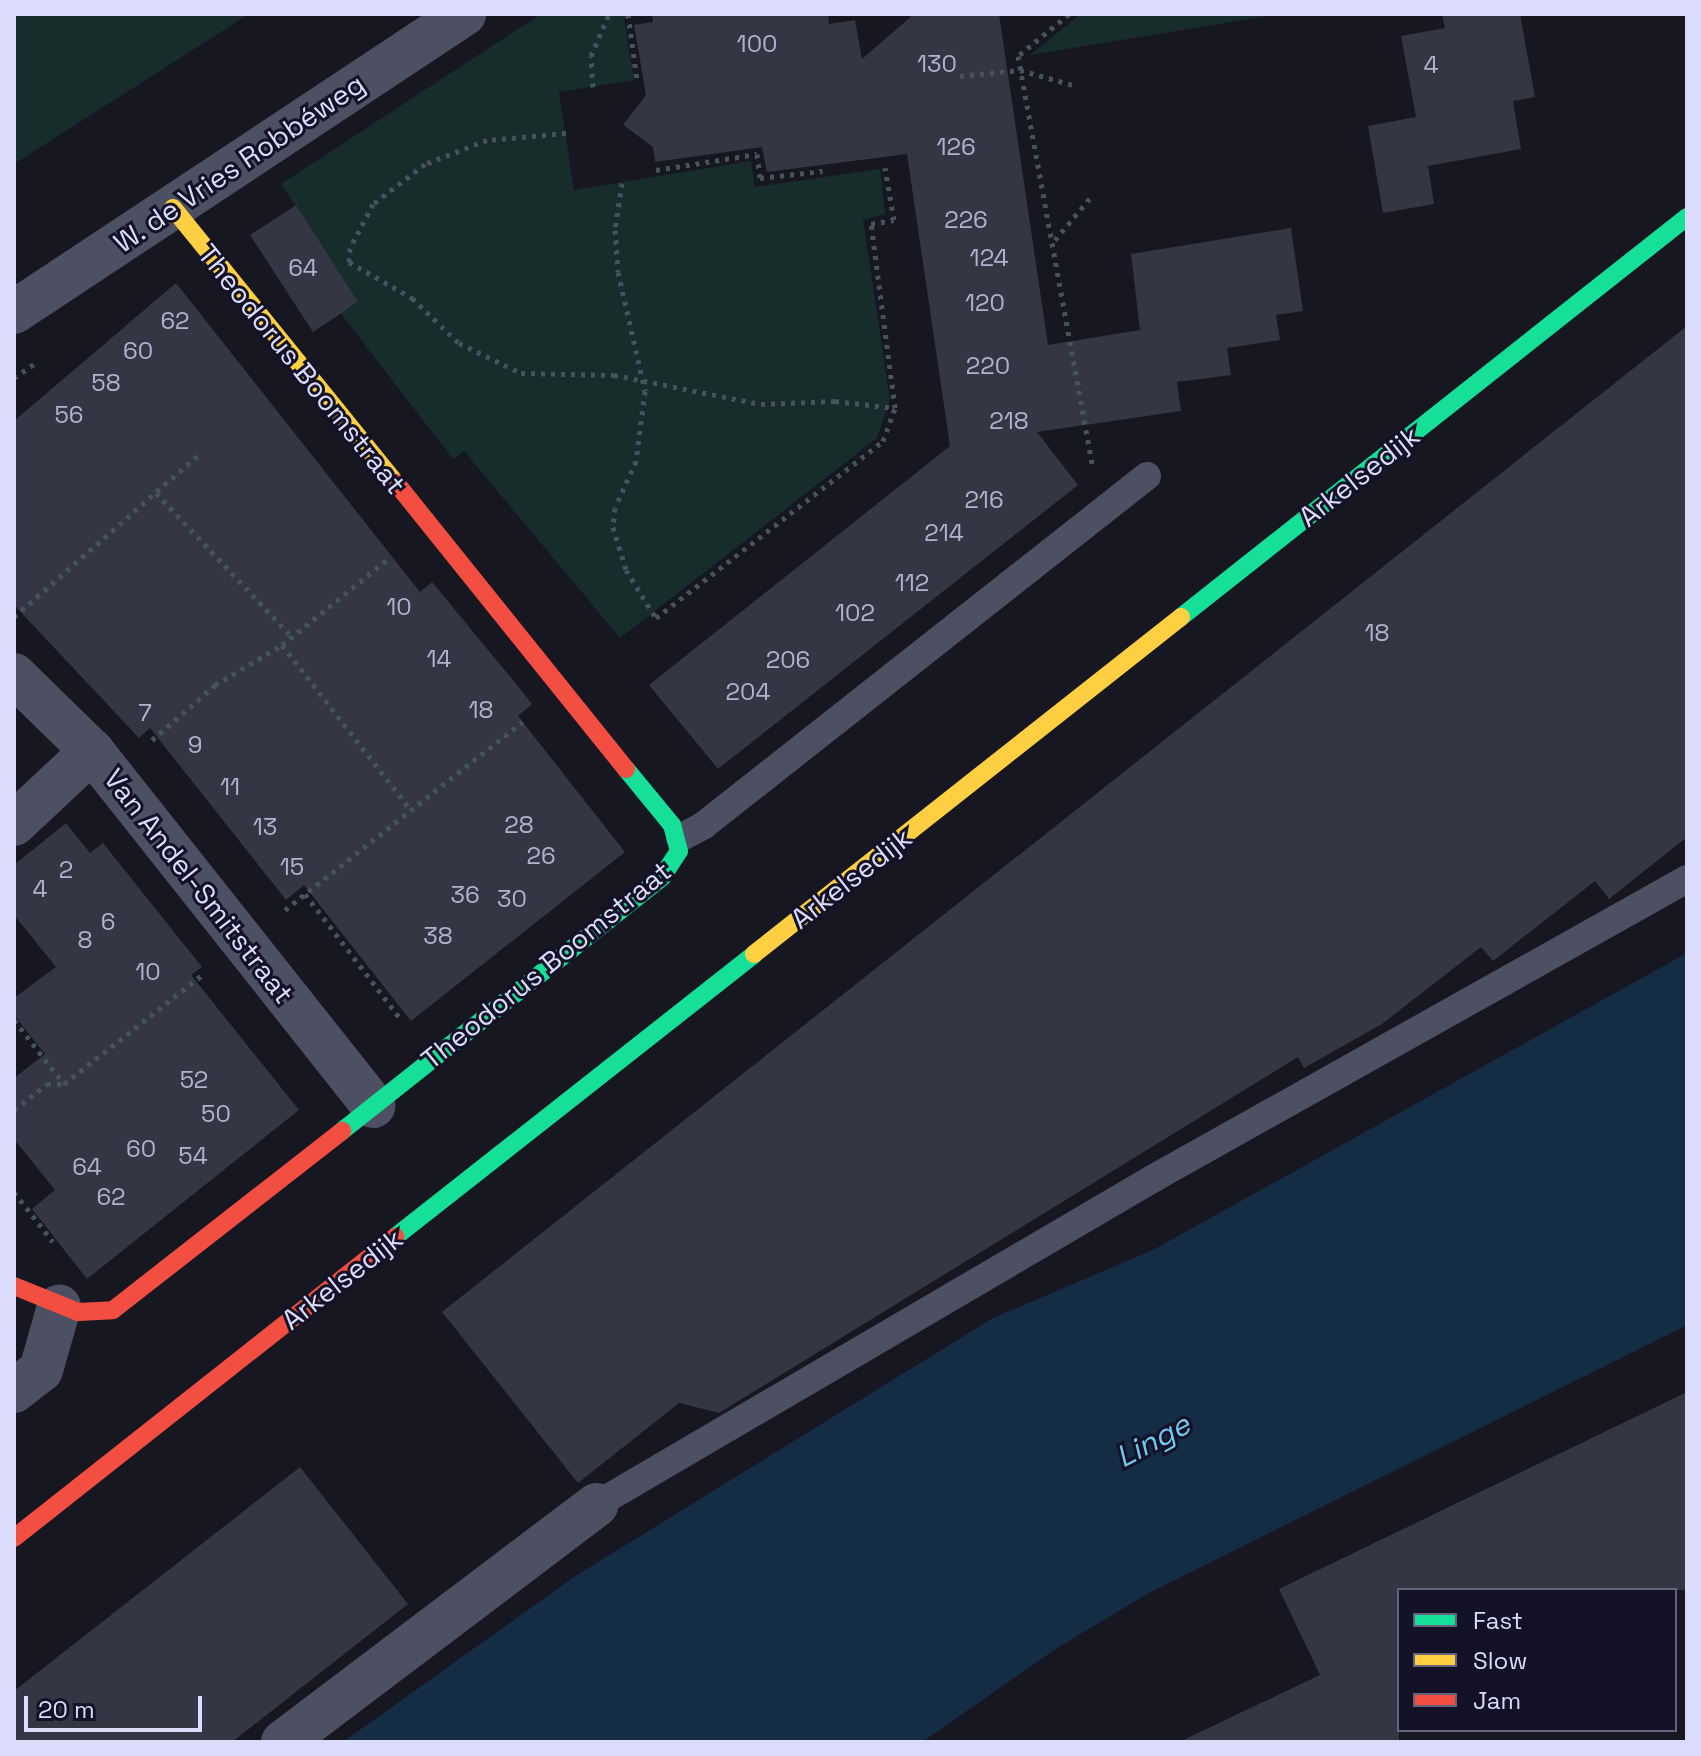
<!DOCTYPE html>
<html>
<head>
<meta charset="utf-8">
<style>
	body { margin:0 }
	#map { position:relative; width:1701px; height:1756px; overflow:hidden; background:#171722; font-family:"Space Grotesk",sans-serif }
	div>[style] { position:absolute }
	.green>* { inset:0; background:#162d2b }
	.water>* { inset:0; background:#142d45 }
	.building>* { inset:0; background:#353644 }
	.path>* { height:5px; margin-top:-2.5px; transform-origin:0; background:repeating-linear-gradient(90deg,#46525c 0 4px,transparent 0 10px) }
	.lane>* { height:28px; margin:-14px; padding:0 14px; transform-origin:14px; border-radius:14px; background:#4d4f62 }
	.street>* { height:44px; margin:-22px; padding:0 22px; transform-origin:22px; border-radius:22px; background:#4d4f62 }
	.fast>* { height:18px; margin:-9px; padding:0 9px; transform-origin:9px; border-radius:9px; background:#16e098 }
	.slow>* { height:18px; margin:-9px; padding:0 9px; transform-origin:9px; border-radius:9px; background:#ffcf43 }
	.jam>* { height:18px; margin:-9px; padding:0 9px; transform-origin:9px; border-radius:9px; background:#f24e42 }
	span { translate:-50% -50%; white-space:nowrap; text-align:center; line-height:1.15; -webkit-text-stroke:6px #131227; paint-order:stroke }
	.number-label { font-size:24px; color:#b2b2ce }
	.number-label span { -webkit-text-stroke-width:0 }
	.street-label { font-size:28px; color:#dbdcfc }
	.water-label { font-size:30px; color:#73c9f2; font-style:italic }
	.frame { position:absolute; inset:0; border:16px solid #dbdcfc; pointer-events:none }
	.legend { position:absolute; left:1397px; top:1588px; width:280px; height:144px; box-sizing:border-box; background:#131227; border:2px solid #63637c; margin:0; padding:10px 14px; list-style:none; font-size:24px; color:#dbdcfc }
	.legend li { display:flex; align-items:center; gap:16px; height:40px }
	.legend b { width:40px; border:2px solid #63637c }
	.scale { position:absolute; left:24px; top:1696px; width:178px; height:36px; box-sizing:border-box; border:4px solid #dbdcfc; border-top:0; padding-left:10px; font-size:24px; line-height:28px; white-space:nowrap; color:#dbdcfc; -webkit-text-stroke:6px #131227; paint-order:stroke }
</style>
</head>
<body>
<div id="map">
	<div class="green">
		<i style="clip-path:polygon(14px 14px,249px 14px,14px 164px)"></i>
		<i style="clip-path:polygon(541px 14px,643px 14px,624px 18px,634px 80px,559px 92px,574px 190px,751px 161px,755px 187px,880px 169px,885px 214px,863px 220px,890px 400px,877px 438px,620px 638px,464px 451px,453px 459px,348px 323px,341px 313px,358px 303px,281px 184px)"></i>
		<i style="clip-path:polygon(1081px 14px,1279px 14px,1030px 55px)"></i>
	</div>
	<div class="water">
		<i style="clip-path:polygon(1687px 953px,1687px 1325px,1149px 1593px,1057px 1648px,922px 1742px,343px 1742px,574px 1577px,993px 1318px,1153px 1250px)"></i>
	</div>
	<div class="building">
		<i style="clip-path:polygon(652px 14px,828px 14px,829px 24px,855px 20px,862px 59px,914px 14px,999px 14px,1048px 345px,1140px 330px,1131px 254px,1291px 228px,1303px 311px,1276px 315px,1280px 340px,1227px 348px,1231px 375px,1177px 382px,1181px 411px,1037px 432px,1078px 485px,718px 769px,649px 685px,950px 446px,907px 154px,767px 172px,762px 147px,655px 162px,653px 147px,623px 125px,646px 95px,634px 25px,653px 22px)"></i>
		<i style="clip-path:polygon(1442px 14px,1520px 14px,1535px 97px,1513px 101px,1521px 149px,1428px 166px,1434px 204px,1383px 213px,1368px 126px,1416px 117px,1401px 36px,1445px 28px)"></i>
		<i style="clip-path:polygon(296px 205px,358px 302px,313px 332px,250px 235px)"></i>
		<i style="clip-path:polygon(176px 283px,420px 592px,432px 582px,517px 685px,532px 704px,518px 716px,625px 852px,411px 1021px,304px 885px,286px 900px,150px 728px,139px 738px,14px 605px,14px 421px)"></i>
		<i style="clip-path:polygon(1687px 326px,1687px 837px,1609px 899px,1595px 881px,1493px 961px,1481px 947px,1382px 1024px,1304px 1068px,1298px 1057px,719px 1413px,679px 1403px,578px 1483px,442px 1312px)"></i>
		<i style="clip-path:polygon(66px 823px,90px 853px,103px 843px,202px 967px,191px 975px,299px 1110px,87px 1279px,32px 1209px,55px 1190px,14px 1139px,14px 1078px,45px 1054px,14px 1015px,14px 998px,56px 967px,14px 915px,14px 865px)"></i>
		<i style="clip-path:polygon(1687px 1392px,1687px 1590px,1399px 1590px,1399px 1742px,1179px 1742px,1320px 1675px,1279px 1589px)"></i>
		<i style="clip-path:polygon(300px 1467px,408px 1604px,232px 1742px,14px 1742px,14px 1691px)"></i>
	</div>
	<div class="path">
		<i style="left:628px;top:14px;width:67px;rotate:82.2deg"></i>
		<i style="left:1069px;top:14px;width:66px;rotate:140.5deg"></i>
		<i style="left:1018px;top:56px;width:414px;rotate:79.7deg"></i>
		<i style="left:960px;top:76px;width:60px;rotate:-5.7deg"></i>
		<i style="left:1020px;top:70px;width:55px;rotate:15.8deg"></i>
		<i style="left:593px;top:87px;width:31px;rotate:-94deg"></i>
		<i style="left:591px;top:56px;width:46px;rotate:-66.8deg"></i>
		<i style="left:566px;top:133px;width:79px;rotate:174.9deg"></i>
		<i style="left:487px;top:140px;width:66px;rotate:158.8deg"></i>
		<i style="left:425px;top:164px;width:66px;rotate:142.4deg"></i>
		<i style="left:373px;top:204px;width:50px;rotate:117.6deg"></i>
		<i style="left:350px;top:248px;width:14px;rotate:94deg"></i>
		<i style="left:349px;top:262px;width:73px;rotate:29.7deg"></i>
		<i style="left:412px;top:298px;width:65px;rotate:43.8deg"></i>
		<i style="left:459px;top:343px;width:69px;rotate:25.8deg"></i>
		<i style="left:521px;top:373px;width:93px;rotate:1.2deg"></i>
		<i style="left:614px;top:375px;width:150px;rotate:11.2deg"></i>
		<i style="left:761px;top:404px;width:74px;rotate:-2.3deg"></i>
		<i style="left:835px;top:401px;width:60px;rotate:6.7deg"></i>
		<i style="left:656px;top:170px;width:102px;rotate:-9deg"></i>
		<i style="left:757px;top:154px;width:24px;rotate:83deg"></i>
		<i style="left:760px;top:178px;width:63px;rotate:-6.3deg"></i>
		<i style="left:622px;top:183px;width:48px;rotate:98.5deg"></i>
		<i style="left:615px;top:230px;width:42px;rotate:85.9deg"></i>
		<i style="left:618px;top:272px;width:122px;rotate:77.2deg"></i>
		<i style="left:645px;top:391px;width:71px;rotate:97.3deg"></i>
		<i style="left:636px;top:461px;width:51px;rotate:114.1deg"></i>
		<i style="left:615px;top:508px;width:19px;rotate:96deg"></i>
		<i style="left:613px;top:527px;width:45px;rotate:73.2deg"></i>
		<i style="left:626px;top:570px;width:57px;rotate:58deg"></i>
		<i style="left:656px;top:618px;width:288px;rotate:-37.9deg"></i>
		<i style="left:883px;top:441px;width:35px;rotate:-70deg"></i>
		<i style="left:895px;top:408px;width:186px;rotate:-97.4deg"></i>
		<i style="left:871px;top:224px;width:23px;rotate:-10deg"></i>
		<i style="left:894px;top:220px;width:53px;rotate:-99.8deg"></i>
		<i style="left:1055px;top:240px;width:55px;rotate:-50.2deg"></i>
		<i style="left:14px;top:378px;width:24px;rotate:-35deg"></i>
		<i style="left:156px;top:493px;width:198px;rotate:46.6deg"></i>
		<i style="left:14px;top:617px;width:244px;rotate:-41.3deg"></i>
		<i style="left:282px;top:645px;width:209px;rotate:52deg"></i>
		<i style="left:152px;top:740px;width:84px;rotate:-41.1deg"></i>
		<i style="left:215px;top:685px;width:78px;rotate:-30.8deg"></i>
		<i style="left:282px;top:645px;width:136px;rotate:-39.1deg"></i>
		<i style="left:305px;top:894px;width:155px;rotate:52.6deg"></i>
		<i style="left:285px;top:910px;width:303px;rotate:-38.4deg"></i>
		<i style="left:14px;top:1020px;width:81px;rotate:52deg"></i>
		<i style="left:14px;top:1110px;width:42px;rotate:-38.2deg"></i>
		<i style="left:47px;top:1084px;width:17px"></i>
		<i style="left:64px;top:1084px;width:176px;rotate:-38.3deg"></i>
		<i style="left:14px;top:1192px;width:63px;rotate:52deg"></i>
	</div>
	<div class="lane">
		<i style="left:680px;top:838px;width:27px;rotate:-28deg"></i>
		<i style="left:704px;top:825px;width:564px;rotate:-38.23deg"></i>
		<i style="left:596px;top:1505px;width:647px;rotate:-30.37deg"></i>
		<i style="left:1154px;top:1178px;width:611px;rotate:-29.29deg"></i>
	</div>
	<div class="street">
		<i style="left:14px;top:312px;width:540px;rotate:-33.51deg"></i>
		<i style="left:14px;top:675px;width:109px;rotate:44.3deg"></i>
		<i style="left:92px;top:751px;width:453px;rotate:51.6deg"></i>
		<i style="left:14px;top:824px;width:107px;rotate:-43.1deg"></i>
		<i style="left:14px;top:1391px;width:34px;rotate:-38deg"></i>
		<i style="left:41px;top:1370px;width:66px;rotate:-74.1deg"></i>
		<i style="left:283px;top:1742px;width:393px;rotate:-37.1deg"></i>
	</div>
	<div class="fast">
		<i style="left:1181px;top:617px;width:645px;rotate:-38.33deg"></i>
		<i style="left:342px;top:1131px;width:409px;rotate:-38.4deg"></i>
		<i style="left:662px;top:877px;width:31px;rotate:-57deg"></i>
		<i style="left:679px;top:851px;width:27px;rotate:-105deg"></i>
		<i style="left:672px;top:825px;width:72px;rotate:-129.4deg"></i>
		<i style="left:395px;top:1237px;width:457px;rotate:-38.2deg"></i>
	</div>
	<div class="slow">
		<i style="left:173px;top:208px;width:354px;rotate:51deg"></i>
		<i style="left:754px;top:954px;width:544px;rotate:-38.28deg"></i>
	</div>
	<div class="jam">
		<i style="left:396px;top:483px;width:367px;rotate:51.2deg"></i>
		<i style="left:14px;top:1286px;width:69px;rotate:22.1deg"></i>
		<i style="left:78px;top:1312px;width:35px;rotate:-3deg"></i>
		<i style="left:113px;top:1310px;width:291px;rotate:-38deg"></i>
		<i style="left:14px;top:1538px;width:486px;rotate:-38.3deg"></i>
	</div>
	<div class="number-label">
		<span style="left:757px;top:44px">100</span>
		<span style="left:937px;top:64px">130</span>
		<span style="left:1431px;top:65px">4</span>
		<span style="left:956px;top:147px">126</span>
		<span style="left:966px;top:220px">226</span>
		<span style="left:989px;top:258px">124</span>
		<span style="left:303px;top:268px">64</span>
		<span style="left:985px;top:303px">120</span>
		<span style="left:175px;top:321px">62</span>
		<span style="left:138px;top:351px">60</span>
		<span style="left:988px;top:366px">220</span>
		<span style="left:106px;top:383px">58</span>
		<span style="left:69px;top:415px">56</span>
		<span style="left:1009px;top:421px">218</span>
		<span style="left:984px;top:500px">216</span>
		<span style="left:944px;top:533px">214</span>
		<span style="left:912px;top:583px">112</span>
		<span style="left:399px;top:607px">10</span>
		<span style="left:855px;top:613px">102</span>
		<span style="left:1377px;top:633px">18</span>
		<span style="left:439px;top:659px">14</span>
		<span style="left:788px;top:660px">206</span>
		<span style="left:748px;top:692px">204</span>
		<span style="left:481px;top:710px">18</span>
		<span style="left:145px;top:713px">7</span>
		<span style="left:195px;top:745px">9</span>
		<span style="left:230px;top:787px">11</span>
		<span style="left:519px;top:825px">28</span>
		<span style="left:265px;top:827px">13</span>
		<span style="left:541px;top:856px">26</span>
		<span style="left:292px;top:867px">15</span>
		<span style="left:66px;top:870px">2</span>
		<span style="left:40px;top:889px">4</span>
		<span style="left:465px;top:895px">36</span>
		<span style="left:512px;top:899px">30</span>
		<span style="left:108px;top:922px">6</span>
		<span style="left:438px;top:936px">38</span>
		<span style="left:85px;top:940px">8</span>
		<span style="left:148px;top:972px">10</span>
		<span style="left:194px;top:1080px">52</span>
		<span style="left:216px;top:1114px">50</span>
		<span style="left:141px;top:1149px">60</span>
		<span style="left:193px;top:1156px">54</span>
		<span style="left:87px;top:1167px">64</span>
		<span style="left:111px;top:1197px">62</span>
	</div>
	<div class="street-label">
		<span style="left:239px;top:163px;rotate:-34deg">W. de Vries Robbéweg</span>
		<span style="left:302px;top:369px;rotate:51deg">Theodorus Boomstraat</span>
		<span style="left:1359px;top:476px;rotate:-38deg">Arkelsedijk</span>
		<span style="left:851px;top:878px;rotate:-38deg">Arkelsedijk</span>
		<span style="left:199px;top:886px;rotate:52deg">Van Andel-Smitstraat</span>
		<span style="left:546px;top:965px;rotate:-39deg">Theodorus Boomstraat</span>
		<span style="left:342px;top:1279px;rotate:-38deg">Arkelsedijk</span>
	</div>
	<div class="water-label">
		<span style="left:1153px;top:1441px;rotate:-28deg">Linge</span>
	</div>
	<div class="frame"></div>
	<ul class="legend">
	<li><b style="height:10px;background:#16e098"></b>Fast</li>
	<li><b style="height:10px;background:#ffcf43"></b>Slow</li>
	<li><b style="height:10px;background:#f24e42"></b>Jam</li>
	</ul>
	<div class="scale">20 m</div>
</div>
</body>
</html>
